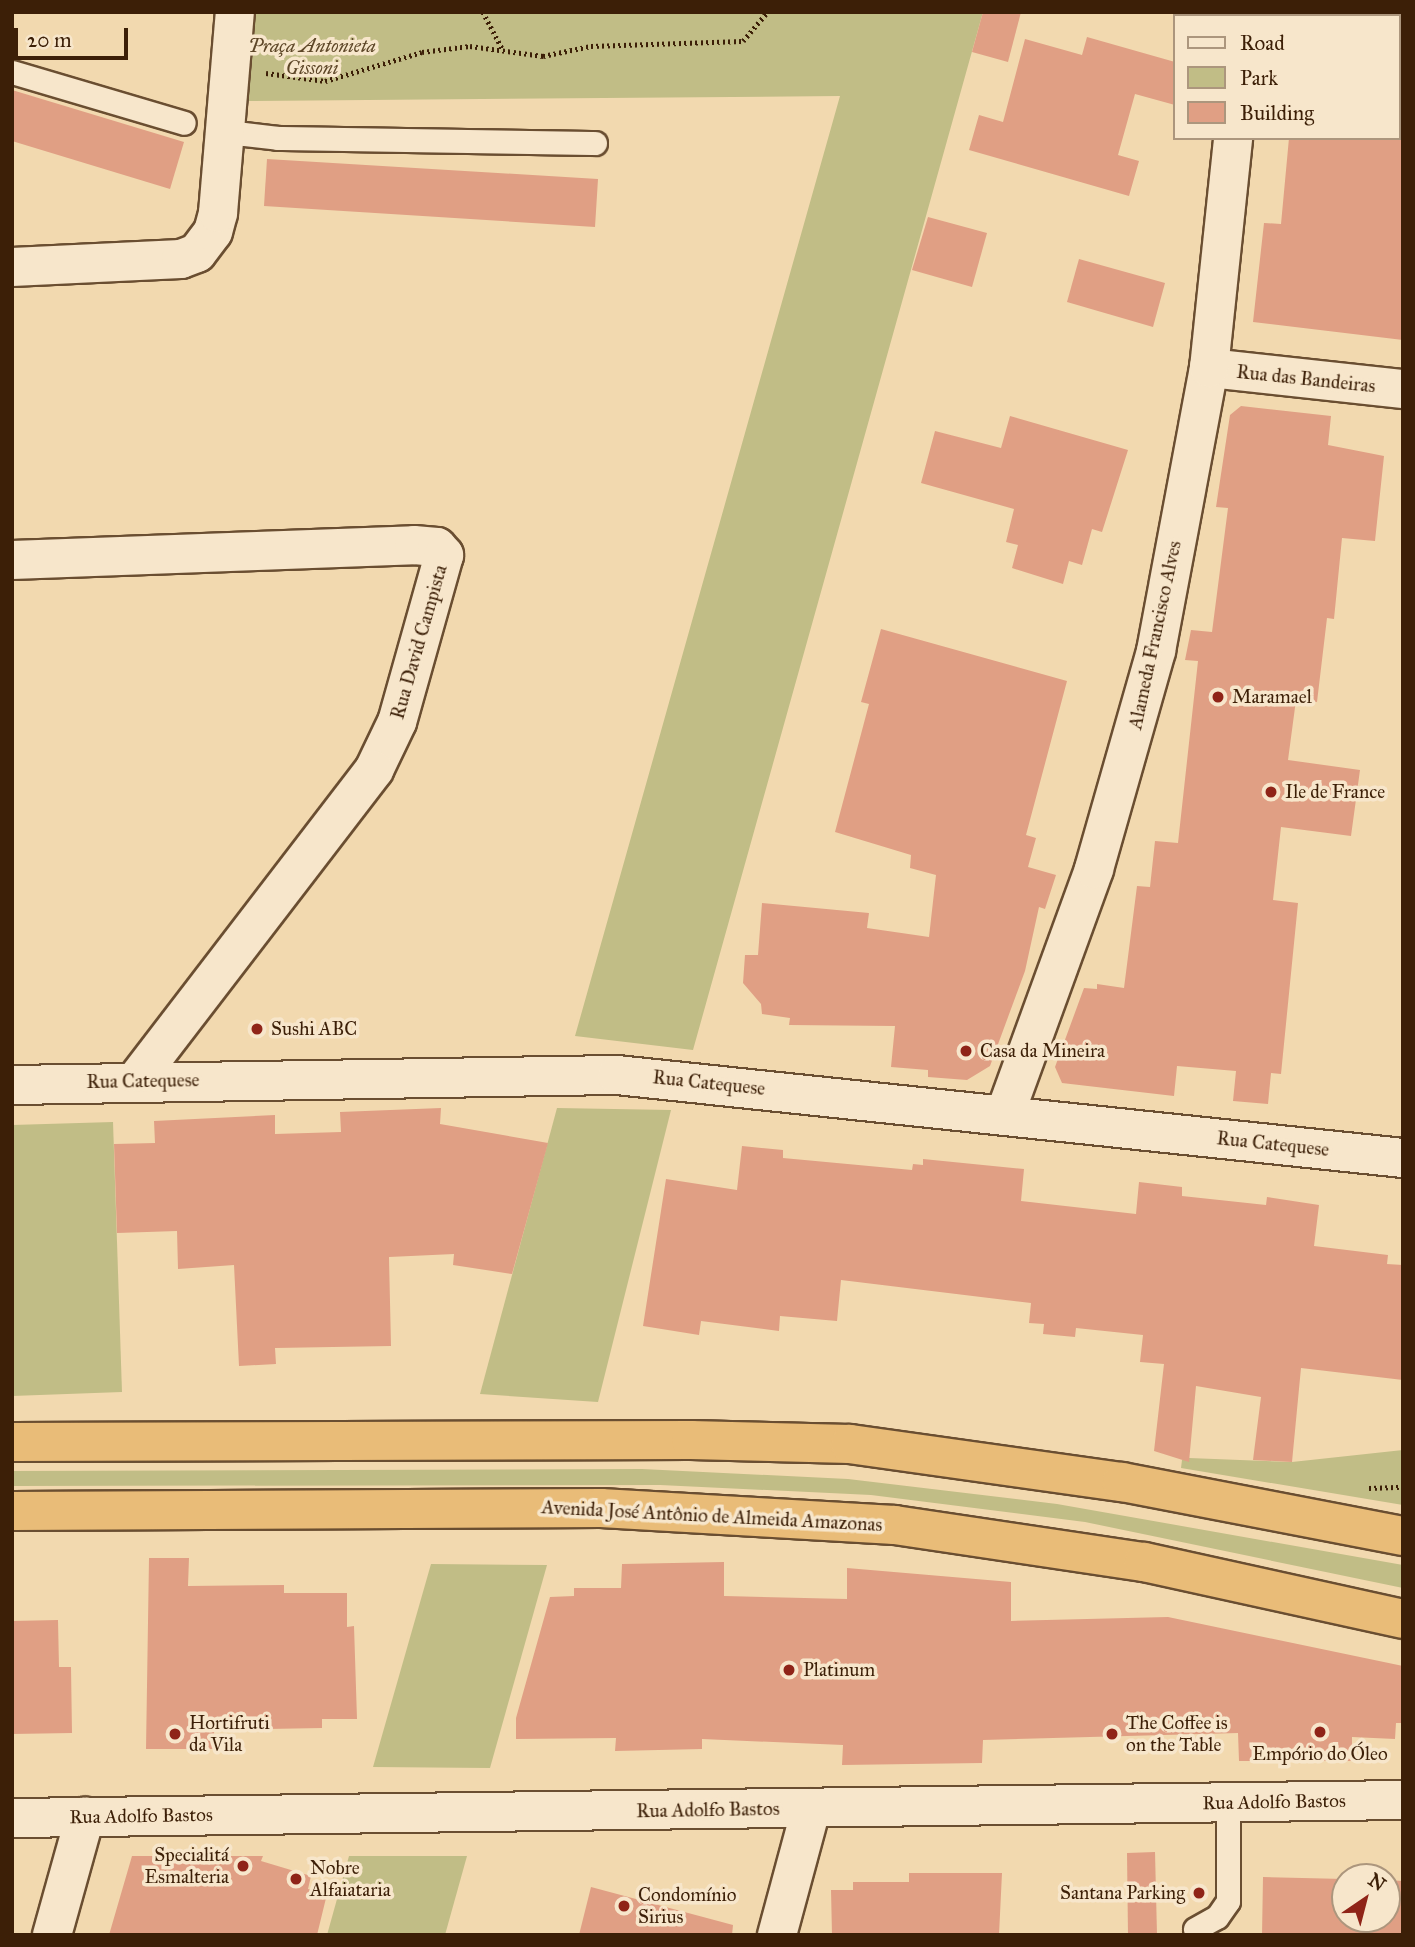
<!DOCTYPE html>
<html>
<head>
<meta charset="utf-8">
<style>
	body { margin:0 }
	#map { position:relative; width:1415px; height:1947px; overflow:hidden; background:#f2d9af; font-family:"IM FELL Great Primer",serif }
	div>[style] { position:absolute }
	.green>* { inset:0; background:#c1bd86 }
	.building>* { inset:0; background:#e09f84 }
	.path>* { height:4.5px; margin-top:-2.25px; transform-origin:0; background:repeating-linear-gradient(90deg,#3c1f07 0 2px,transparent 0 5.5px) }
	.roads { filter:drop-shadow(2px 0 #6a4e31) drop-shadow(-2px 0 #6a4e31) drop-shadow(0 2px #6a4e31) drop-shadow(0 -2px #6a4e31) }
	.lane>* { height:23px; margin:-11.5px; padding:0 11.5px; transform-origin:11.5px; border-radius:11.5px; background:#f7e6cb }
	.street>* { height:38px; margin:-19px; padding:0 19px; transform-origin:19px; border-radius:19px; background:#f7e6cb }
	.secondary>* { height:38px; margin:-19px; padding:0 19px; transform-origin:19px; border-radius:19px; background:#f7e6cb }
	.highway>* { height:38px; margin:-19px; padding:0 19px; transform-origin:19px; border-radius:19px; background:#e9bc78 }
	.dots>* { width:19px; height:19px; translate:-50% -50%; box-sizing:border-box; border:4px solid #f7e6cb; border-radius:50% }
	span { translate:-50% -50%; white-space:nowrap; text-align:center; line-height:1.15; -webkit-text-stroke:7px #f7e6cb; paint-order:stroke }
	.park-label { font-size:19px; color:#5d4627; font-style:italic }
	.street-label { font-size:19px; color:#3c1f07 }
	.poi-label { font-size:19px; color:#3c1f07 }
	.left { translate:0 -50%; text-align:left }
	.right { translate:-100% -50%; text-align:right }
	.frame { position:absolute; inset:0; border:14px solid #3c1f07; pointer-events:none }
	.legend { position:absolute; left:1173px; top:14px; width:228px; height:126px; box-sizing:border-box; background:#f7e6cb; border:2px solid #ac967d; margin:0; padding:9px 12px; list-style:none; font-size:21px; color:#3c1f07 }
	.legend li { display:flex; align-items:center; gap:14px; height:35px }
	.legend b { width:35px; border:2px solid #ac967d }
	.north { position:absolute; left:1331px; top:1863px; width:70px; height:70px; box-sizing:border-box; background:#f7e6cb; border:2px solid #ac967d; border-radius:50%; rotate:35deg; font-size:19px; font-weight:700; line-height:28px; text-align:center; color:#3c1f07 }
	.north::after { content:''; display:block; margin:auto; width:24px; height:32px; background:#8f2418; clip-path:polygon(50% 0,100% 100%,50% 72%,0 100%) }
	.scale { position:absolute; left:14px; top:28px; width:114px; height:32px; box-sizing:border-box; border:4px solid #3c1f07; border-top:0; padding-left:9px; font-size:21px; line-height:24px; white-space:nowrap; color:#3c1f07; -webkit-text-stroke:5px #f7e6cb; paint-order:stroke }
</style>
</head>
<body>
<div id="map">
	<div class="green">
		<i style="clip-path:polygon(251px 12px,983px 12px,693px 1050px,575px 1036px,840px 96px,245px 101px)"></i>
		<i style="clip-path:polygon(557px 1108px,671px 1110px,598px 1402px,480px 1394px)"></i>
		<i style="clip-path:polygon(113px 1122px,122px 1392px,12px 1396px,12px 1125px)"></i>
		<i style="clip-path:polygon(1403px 1450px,1403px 1505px,1181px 1468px,1182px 1460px,1189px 1458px,1292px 1462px)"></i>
		<i style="clip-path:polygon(642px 1469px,848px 1479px,1057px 1504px,1403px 1565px,1403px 1588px,1085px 1522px,871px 1495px,660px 1485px,12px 1486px,12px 1471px)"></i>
		<i style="clip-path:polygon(431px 1564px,547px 1565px,490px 1768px,373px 1767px)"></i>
		<i style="clip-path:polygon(349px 1856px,467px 1856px,445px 1935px,327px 1935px)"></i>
	</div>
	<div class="building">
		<i style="clip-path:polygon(983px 12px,1021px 12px,1008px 62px,972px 52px)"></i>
		<i style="clip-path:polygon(1087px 37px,1175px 62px,1175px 105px,1135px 94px,1118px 155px,1139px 161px,1129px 196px,969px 150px,979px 115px,1003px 122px,1025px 39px,1082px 55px)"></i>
		<i style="clip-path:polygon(12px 90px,184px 142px,170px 189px,12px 141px)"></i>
		<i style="clip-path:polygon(1289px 138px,1403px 138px,1403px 340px,1253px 322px,1264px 223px,1281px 224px)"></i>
		<i style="clip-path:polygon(267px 159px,598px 179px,595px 227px,264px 206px)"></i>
		<i style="clip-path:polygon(928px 217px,987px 233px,972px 287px,912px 270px)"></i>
		<i style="clip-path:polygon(1079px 259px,1165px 283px,1153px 327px,1067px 302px)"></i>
		<i style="clip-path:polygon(1241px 406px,1331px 416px,1328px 445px,1384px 456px,1375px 541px,1342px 538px,1334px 619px,1327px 618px,1317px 702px,1296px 700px,1288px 760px,1360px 770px,1351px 836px,1281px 827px,1273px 900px,1298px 903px,1281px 1074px,1271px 1073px,1268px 1104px,1233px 1101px,1236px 1071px,1177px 1066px,1174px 1096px,1062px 1083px,1055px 1067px,1084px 988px,1097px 989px,1097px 984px,1124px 988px,1137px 886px,1150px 887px,1155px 841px,1178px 843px,1198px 661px,1185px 660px,1191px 630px,1212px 632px,1228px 508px,1216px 507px,1230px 415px)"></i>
		<i style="clip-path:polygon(1010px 416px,1128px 450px,1102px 532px,1092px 529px,1082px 565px,1069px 561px,1063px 584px,1012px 568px,1018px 545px,1006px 542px,1014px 509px,921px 483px,935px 431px,1001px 448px)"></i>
		<i style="clip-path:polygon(881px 629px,1067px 681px,1026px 835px,1036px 838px,1028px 867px,1056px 875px,1045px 909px,1039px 907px,1025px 971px,990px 1066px,967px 1080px,928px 1077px,928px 1070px,891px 1067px,895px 1026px,789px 1025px,790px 1018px,762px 1014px,761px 1004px,743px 983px,745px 955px,758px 955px,762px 903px,869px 913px,867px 928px,929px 937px,936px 875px,910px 868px,911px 855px,835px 832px,869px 704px,861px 702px)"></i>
		<i style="clip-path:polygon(441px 1108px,440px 1124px,548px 1143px,512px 1274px,453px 1265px,454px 1254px,389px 1257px,391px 1346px,275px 1348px,276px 1364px,239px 1366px,234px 1265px,178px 1269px,177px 1231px,117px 1233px,114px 1144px,155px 1143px,154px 1121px,275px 1115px,275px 1134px,341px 1132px,340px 1112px)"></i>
		<i style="clip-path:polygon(742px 1146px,783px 1150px,783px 1158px,912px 1170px,913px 1164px,923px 1165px,923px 1159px,1024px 1169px,1021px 1201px,1136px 1214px,1139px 1182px,1182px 1187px,1182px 1196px,1266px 1205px,1267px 1197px,1319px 1205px,1314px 1246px,1388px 1255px,1387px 1264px,1403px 1265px,1403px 1380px,1301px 1368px,1292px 1462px,1253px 1460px,1261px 1397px,1196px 1386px,1189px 1462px,1154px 1451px,1164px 1364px,1140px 1362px,1143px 1335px,1076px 1328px,1075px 1337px,1043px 1334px,1044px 1324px,1029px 1323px,1031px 1303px,841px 1280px,837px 1321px,780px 1316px,779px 1331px,701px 1321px,699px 1335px,643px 1326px,666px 1179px,737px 1190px)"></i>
		<i style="clip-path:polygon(149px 1558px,189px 1558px,188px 1586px,284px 1585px,284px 1593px,347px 1593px,347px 1627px,354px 1626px,357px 1719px,322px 1719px,322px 1728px,214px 1730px,215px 1749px,146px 1749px)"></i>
		<i style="clip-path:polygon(724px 1562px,724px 1596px,847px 1599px,847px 1568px,1011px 1582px,1011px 1621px,1168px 1617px,1403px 1666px,1401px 1723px,1396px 1723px,1395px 1739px,1352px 1737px,1352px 1761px,1239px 1761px,1238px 1733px,983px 1740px,982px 1763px,842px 1765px,843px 1745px,702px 1739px,702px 1749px,615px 1751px,616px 1738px,516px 1739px,516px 1718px,550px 1597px,574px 1596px,574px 1588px,621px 1588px,622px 1564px)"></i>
		<i style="clip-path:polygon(58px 1620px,59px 1667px,71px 1667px,72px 1733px,12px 1734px,12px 1621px)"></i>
		<i style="clip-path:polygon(1155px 1852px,1157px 1935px,1128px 1935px,1127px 1853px)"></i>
		<i style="clip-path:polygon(132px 1856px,263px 1856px,261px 1861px,311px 1876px,308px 1889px,327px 1894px,317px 1935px,109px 1935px)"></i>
		<i style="clip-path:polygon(909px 1873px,1002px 1873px,999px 1935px,832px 1935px,831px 1890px,853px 1890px,853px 1882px,909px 1882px)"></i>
		<i style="clip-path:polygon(1263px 1877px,1345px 1879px,1345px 1919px,1387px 1919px,1387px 1880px,1403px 1881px,1403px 1935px,1262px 1935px)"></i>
		<i style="clip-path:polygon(591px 1887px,733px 1925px,732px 1935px,579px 1935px)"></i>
	</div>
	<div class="path">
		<i style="left:483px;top:12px;width:41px;rotate:62.2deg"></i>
		<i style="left:266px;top:73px;width:60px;rotate:7.7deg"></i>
		<i style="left:325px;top:81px;width:101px;rotate:-16.6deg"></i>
		<i style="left:422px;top:52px;width:48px;rotate:-7.1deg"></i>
		<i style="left:470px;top:46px;width:74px;rotate:7.8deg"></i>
		<i style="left:543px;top:56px;width:49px;rotate:-11.8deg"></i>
		<i style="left:591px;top:46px;width:152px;rotate:-1.9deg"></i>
		<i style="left:743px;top:41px;width:38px;rotate:-50deg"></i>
		<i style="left:1369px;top:1488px;width:34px;rotate:-2deg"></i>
	</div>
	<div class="roads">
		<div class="lane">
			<i style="left:12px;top:72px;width:179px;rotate:16.5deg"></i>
			<i style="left:227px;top:132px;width:51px;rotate:6.7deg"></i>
			<i style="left:278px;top:138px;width:317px;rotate:0.9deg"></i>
			<i style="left:1195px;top:1929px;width:25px;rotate:-29deg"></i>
			<i style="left:1217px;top:1917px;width:19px;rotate:-55deg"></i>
			<i style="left:1228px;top:1901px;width:98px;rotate:-90deg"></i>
		</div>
		<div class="street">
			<i style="left:1239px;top:16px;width:4px;rotate:-76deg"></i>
			<i style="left:12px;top:267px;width:169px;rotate:-2.7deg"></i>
			<i style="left:181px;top:259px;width:17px;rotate:-21deg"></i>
			<i style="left:197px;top:253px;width:26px;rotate:-53deg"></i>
			<i style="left:213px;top:232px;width:20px;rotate:-75deg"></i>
			<i style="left:218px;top:213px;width:202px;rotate:-85.2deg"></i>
			<i style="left:1209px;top:368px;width:195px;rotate:6.2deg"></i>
			<i style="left:12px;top:560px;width:402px;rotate:-2.1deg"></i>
			<i style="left:414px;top:545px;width:23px;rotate:5deg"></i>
			<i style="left:437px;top:547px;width:11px;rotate:49deg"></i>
			<i style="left:444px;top:555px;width:173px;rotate:105.7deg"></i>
			<i style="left:397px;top:722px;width:53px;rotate:115.6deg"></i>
			<i style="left:374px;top:770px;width:391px;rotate:127.5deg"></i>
			<i style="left:1005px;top:1114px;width:261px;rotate:-70deg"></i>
			<i style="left:1094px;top:869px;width:227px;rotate:-74.1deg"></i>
			<i style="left:1156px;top:651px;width:288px;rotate:-79.4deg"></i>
			<i style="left:1209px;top:368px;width:231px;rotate:-84deg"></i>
			<i style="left:52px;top:1935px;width:123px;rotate:-74.4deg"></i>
			<i style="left:777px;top:1935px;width:131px;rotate:-74.9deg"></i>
		</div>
		<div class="secondary">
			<i style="left:12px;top:1085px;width:605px;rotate:-0.95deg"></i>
			<i style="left:617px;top:1075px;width:790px;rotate:6.03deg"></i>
			<i style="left:12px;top:1818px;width:1391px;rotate:-0.74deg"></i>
		</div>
		<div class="highway">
			<i style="left:12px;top:1442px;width:679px;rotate:-0.17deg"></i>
			<i style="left:691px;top:1440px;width:159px;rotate:1.4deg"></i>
			<i style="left:850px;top:1444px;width:275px;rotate:8deg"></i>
			<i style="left:1122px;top:1482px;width:286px;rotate:10.9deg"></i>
			<i style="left:12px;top:1511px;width:589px;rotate:-0.29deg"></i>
			<i style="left:601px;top:1508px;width:294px;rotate:3.3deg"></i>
			<i style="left:895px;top:1525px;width:252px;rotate:8.5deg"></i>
			<i style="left:1144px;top:1562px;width:265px;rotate:12.4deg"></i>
		</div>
	</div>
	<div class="dots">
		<i style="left:1218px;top:697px;background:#8f2418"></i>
		<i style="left:1271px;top:792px;background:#8f2418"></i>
		<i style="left:257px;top:1029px;background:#8f2418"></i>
		<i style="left:966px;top:1051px;background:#8f2418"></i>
		<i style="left:789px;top:1670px;background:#8f2418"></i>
		<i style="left:1320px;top:1732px;background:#8f2418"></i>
		<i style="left:175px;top:1734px;background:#8f2418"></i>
		<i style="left:1112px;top:1734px;background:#8f2418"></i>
		<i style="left:243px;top:1866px;background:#8f2418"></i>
		<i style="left:296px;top:1879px;background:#8f2418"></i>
		<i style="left:1199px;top:1893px;background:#8f2418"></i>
		<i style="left:624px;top:1906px;background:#8f2418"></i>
	</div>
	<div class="park-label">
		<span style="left:312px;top:57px">Praça Antonieta<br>Gissoni</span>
	</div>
	<div class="street-label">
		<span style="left:1306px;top:379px;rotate:6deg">Rua das Bandeiras</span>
		<span style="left:1155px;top:635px;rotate:-78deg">Alameda Francisco Alves</span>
		<span style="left:419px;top:642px;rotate:-74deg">Rua David Campista</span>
		<span style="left:143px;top:1081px;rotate:-1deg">Rua Catequese</span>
		<span style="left:709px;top:1083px;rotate:6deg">Rua Catequese</span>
		<span style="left:1273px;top:1144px;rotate:6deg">Rua Catequese</span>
		<span style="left:712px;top:1516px;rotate:3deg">Avenida José Antônio de Almeida Amazonas</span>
		<span style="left:1274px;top:1802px;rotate:-1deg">Rua Adolfo Bastos</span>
		<span style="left:708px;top:1810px;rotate:-1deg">Rua Adolfo Bastos</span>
		<span style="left:141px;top:1816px;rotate:-1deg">Rua Adolfo Bastos</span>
	</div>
	<div class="poi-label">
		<span class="left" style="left:1232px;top:697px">Maramael</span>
		<span class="left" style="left:1285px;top:792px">Ile de France</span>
		<span class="left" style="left:271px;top:1029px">Sushi ABC</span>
		<span class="left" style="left:980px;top:1051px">Casa da Mineira</span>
		<span class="left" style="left:803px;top:1670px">Platinum</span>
		<span class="left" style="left:189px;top:1734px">Hortifruti<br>da Vila</span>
		<span class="left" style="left:1126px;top:1734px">The Coffee is<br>on the Table</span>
		<span style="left:1320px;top:1754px">Empório do Óleo</span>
		<span class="right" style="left:229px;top:1866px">Specialitá<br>Esmalteria</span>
		<span class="left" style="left:310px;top:1879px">Nobre<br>Alfaiataria</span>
		<span class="right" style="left:1185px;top:1893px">Santana Parking</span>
		<span class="left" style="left:638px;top:1906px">Condomínio<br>Sirius</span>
	</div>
	<div class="frame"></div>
	<ul class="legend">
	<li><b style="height:9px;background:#f7e6cb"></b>Road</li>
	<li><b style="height:19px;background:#c1bd86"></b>Park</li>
	<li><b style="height:19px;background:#e09f84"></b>Building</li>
	</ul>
	<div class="north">N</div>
	<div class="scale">20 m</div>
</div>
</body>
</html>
